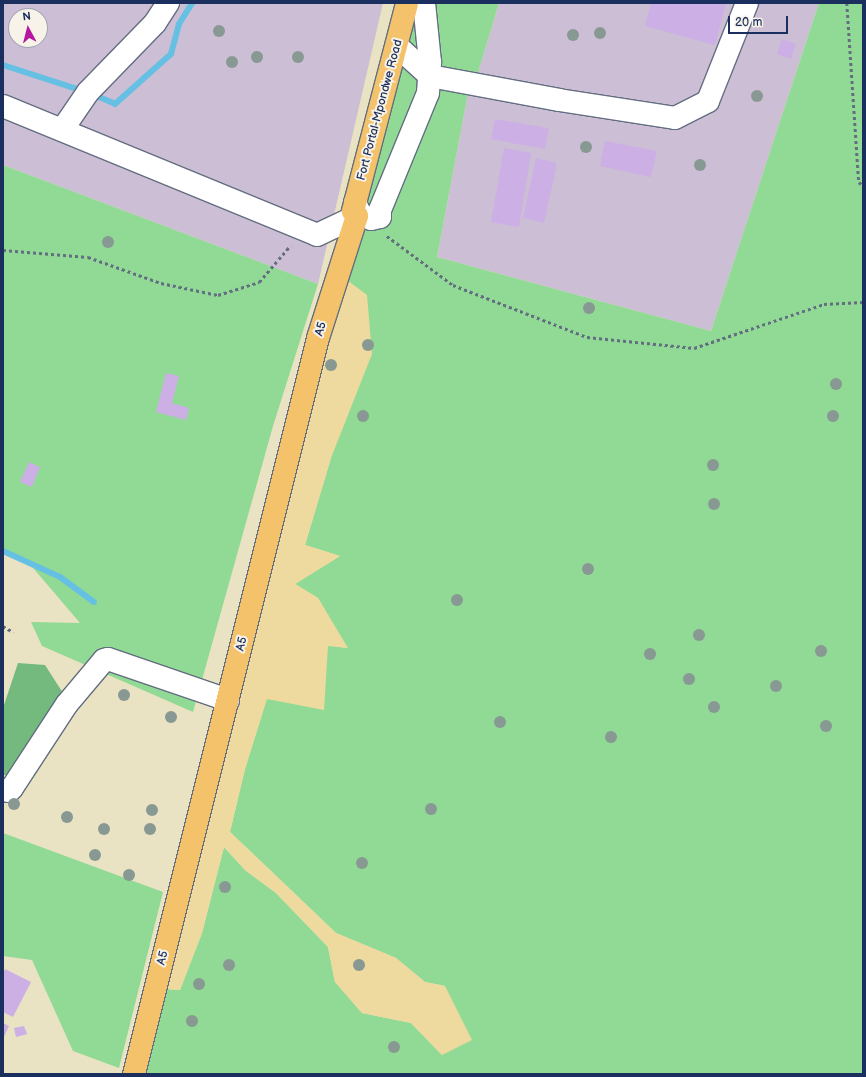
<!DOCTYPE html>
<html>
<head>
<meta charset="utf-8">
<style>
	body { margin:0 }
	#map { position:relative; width:866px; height:1077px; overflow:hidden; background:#e9e3c3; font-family:"Balsamiq Sans",sans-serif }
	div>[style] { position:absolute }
	.industrial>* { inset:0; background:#ccbed4 }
	.green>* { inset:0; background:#91da95 }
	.forest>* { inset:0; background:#74ba7e }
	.sand>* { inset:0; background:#eeda9e }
	.stream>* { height:6px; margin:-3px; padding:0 3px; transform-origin:3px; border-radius:3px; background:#66c0e3 }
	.building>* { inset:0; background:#ccafe5 }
	.path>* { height:2.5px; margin-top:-1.25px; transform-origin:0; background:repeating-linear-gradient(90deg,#636e81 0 3px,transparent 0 6px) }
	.roads { filter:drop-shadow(1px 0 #636e81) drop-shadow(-1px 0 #636e81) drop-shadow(0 1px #636e81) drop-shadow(0 -1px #636e81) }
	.minor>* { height:22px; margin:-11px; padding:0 11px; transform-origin:11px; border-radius:11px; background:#fff }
	.highway>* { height:22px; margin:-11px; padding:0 11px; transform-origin:11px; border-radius:11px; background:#f4c26a }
	.trees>* { width:12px; height:12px; margin:-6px; border-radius:50%; background:#889893 }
	span { translate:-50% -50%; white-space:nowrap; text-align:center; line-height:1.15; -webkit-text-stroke:4px #f7f3e8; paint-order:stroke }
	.street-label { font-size:12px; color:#1b2f5e }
	.frame { position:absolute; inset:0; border:4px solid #1b2f5e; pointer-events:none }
	.north { position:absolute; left:8px; top:8px; width:40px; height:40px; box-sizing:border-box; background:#f7f3e8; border:1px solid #9fa5b1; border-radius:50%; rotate:353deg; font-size:11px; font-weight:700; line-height:16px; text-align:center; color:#1b2f5e }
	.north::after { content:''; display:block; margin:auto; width:14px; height:18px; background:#b5179e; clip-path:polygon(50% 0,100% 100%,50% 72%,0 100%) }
	.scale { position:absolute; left:728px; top:16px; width:60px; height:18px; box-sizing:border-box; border:2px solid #1b2f5e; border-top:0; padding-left:5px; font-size:12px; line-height:14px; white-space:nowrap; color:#1b2f5e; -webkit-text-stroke:3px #f7f3e8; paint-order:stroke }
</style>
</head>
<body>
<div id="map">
	<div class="industrial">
		<i style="clip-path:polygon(evenodd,3px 3px,383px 3px,318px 284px,3px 165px,3px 3px,16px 16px,40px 16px,40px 40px,16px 40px,16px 16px)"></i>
		<i style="clip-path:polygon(499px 3px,819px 3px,711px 331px,437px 257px,468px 93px,477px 76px)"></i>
	</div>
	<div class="green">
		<i style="clip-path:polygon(409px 3px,499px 3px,477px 76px,468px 93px,437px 257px,711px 331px,819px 3px,863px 3px,863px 1074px,144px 1074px,165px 989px,180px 990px,202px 933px,224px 847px,245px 870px,276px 893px,328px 947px,335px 982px,362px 1013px,411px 1023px,442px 1055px,445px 986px,425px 982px,396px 958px,336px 933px,230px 832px,245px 769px,267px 698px,328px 645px,347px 648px,318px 598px,295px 584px,340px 556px,305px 545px,331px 458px,335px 271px)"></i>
		<i style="clip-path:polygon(3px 165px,318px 284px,273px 426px,193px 712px,42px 646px,31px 622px,80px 623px,28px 562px,3px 551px)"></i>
		<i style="clip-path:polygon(3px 833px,163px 892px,119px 1068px,73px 1051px,32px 960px,3px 956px)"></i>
	</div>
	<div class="forest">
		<i style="clip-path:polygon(18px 663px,45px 665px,63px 693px,11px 775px,3px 775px,3px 708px)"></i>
	</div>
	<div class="sand">
		<i style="clip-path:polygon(335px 271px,367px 295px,372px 354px,331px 458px,305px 545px,340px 556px,295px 584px,318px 598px,348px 648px,328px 646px,324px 710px,267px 699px,245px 769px,230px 832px,336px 933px,396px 958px,425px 982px,445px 986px,472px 1040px,442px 1055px,411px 1023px,362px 1013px,335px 982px,328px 947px,276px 893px,245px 870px,224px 847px,202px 933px,180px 990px,165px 989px)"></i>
	</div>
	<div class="stream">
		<i style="left:3px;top:65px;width:84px;rotate:18deg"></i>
		<i style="left:92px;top:94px;width:25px;rotate:23deg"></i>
		<i style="left:115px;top:104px;width:75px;rotate:-41.8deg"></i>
		<i style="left:171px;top:54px;width:31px;rotate:-75deg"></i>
		<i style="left:179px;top:24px;width:25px;rotate:-58deg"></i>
		<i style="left:3px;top:551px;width:63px;rotate:24.5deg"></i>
		<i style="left:60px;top:577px;width:42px;rotate:36.3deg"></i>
	</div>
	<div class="building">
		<i style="clip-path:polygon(651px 3px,726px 3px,715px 45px,645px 26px)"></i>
		<i style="clip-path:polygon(782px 39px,796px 44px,791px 59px,777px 54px)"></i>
		<i style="clip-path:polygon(495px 119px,549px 128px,545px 149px,491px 139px)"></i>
		<i style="clip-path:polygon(605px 141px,657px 151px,651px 177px,600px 166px)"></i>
		<i style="clip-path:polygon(504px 148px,531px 153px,519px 227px,491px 222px)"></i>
		<i style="clip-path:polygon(536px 158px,557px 163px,544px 223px,523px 218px)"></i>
		<i style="clip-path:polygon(166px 373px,179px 376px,172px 403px,189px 408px,186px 420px,156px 412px)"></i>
		<i style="clip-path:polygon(29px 462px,40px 467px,32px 487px,20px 482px)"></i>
		<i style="clip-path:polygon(5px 969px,31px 982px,13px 1017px,3px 1012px,3px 974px)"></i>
		<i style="clip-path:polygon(3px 1023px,9px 1026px,3px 1039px)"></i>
		<i style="clip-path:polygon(24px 1026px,27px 1034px,16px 1037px,14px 1028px)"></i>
	</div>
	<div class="path">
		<i style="left:847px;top:3px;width:179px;rotate:86.2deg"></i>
		<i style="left:859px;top:182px;width:6px;rotate:45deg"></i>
		<i style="left:387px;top:236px;width:82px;rotate:36.6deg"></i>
		<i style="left:453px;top:285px;width:144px;rotate:21.2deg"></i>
		<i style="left:587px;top:337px;width:108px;rotate:5.9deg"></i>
		<i style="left:694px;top:348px;width:137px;rotate:-18.7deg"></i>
		<i style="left:824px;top:304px;width:39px;rotate:-3deg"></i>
		<i style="left:3px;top:250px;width:85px;rotate:4.7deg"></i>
		<i style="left:88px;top:257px;width:77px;rotate:19.6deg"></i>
		<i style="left:161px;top:283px;width:58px;rotate:11.9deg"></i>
		<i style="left:218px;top:295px;width:43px;rotate:-17.6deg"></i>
		<i style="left:259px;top:282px;width:48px;rotate:-49.3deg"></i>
		<i style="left:3px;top:626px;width:12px;rotate:31deg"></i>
	</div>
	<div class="roads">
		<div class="minor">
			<i style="left:397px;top:46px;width:45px;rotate:42.3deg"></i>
			<i style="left:430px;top:76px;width:131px;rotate:10.5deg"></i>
			<i style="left:559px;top:100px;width:117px;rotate:8.8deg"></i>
			<i style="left:675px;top:118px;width:37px;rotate:-27deg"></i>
			<i style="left:708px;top:101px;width:105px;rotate:-68.3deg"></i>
			<i style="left:3px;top:106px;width:339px;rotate:22.3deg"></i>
			<i style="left:317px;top:235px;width:44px;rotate:-25.4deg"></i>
			<i style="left:62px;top:130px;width:46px;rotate:-55.6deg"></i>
			<i style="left:88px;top:92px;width:96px;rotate:-45.8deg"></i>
			<i style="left:155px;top:23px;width:24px;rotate:-57deg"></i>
			<i style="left:355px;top:202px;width:13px;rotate:67deg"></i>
			<i style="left:360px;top:214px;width:12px;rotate:24deg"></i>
			<i style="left:371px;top:219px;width:9px;rotate:-13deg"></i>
			<i style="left:380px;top:217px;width:7px;rotate:-90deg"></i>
			<i style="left:380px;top:210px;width:126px;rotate:-67.7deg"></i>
			<i style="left:428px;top:93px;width:31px;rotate:-86deg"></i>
			<i style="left:430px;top:62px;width:59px;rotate:-95.8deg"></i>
			<i style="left:3px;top:790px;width:6px;rotate:9deg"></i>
			<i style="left:9px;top:791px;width:4px;rotate:-45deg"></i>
			<i style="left:12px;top:788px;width:100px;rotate:-56.8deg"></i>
			<i style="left:67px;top:704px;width:57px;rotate:-49.9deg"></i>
			<i style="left:104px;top:660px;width:4px;rotate:-14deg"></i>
			<i style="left:108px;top:659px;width:127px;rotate:18.9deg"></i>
		</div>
		<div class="highway">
			<i style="left:134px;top:1074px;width:759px;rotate:-75.96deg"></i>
			<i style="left:318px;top:338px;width:128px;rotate:-72.3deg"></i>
			<i style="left:357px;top:216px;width:6px;rotate:-129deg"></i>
			<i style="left:353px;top:211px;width:215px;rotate:-75.4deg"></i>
		</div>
	</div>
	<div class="trees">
		<i style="left:219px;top:31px"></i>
		<i style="left:600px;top:33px"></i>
		<i style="left:573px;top:35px"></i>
		<i style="left:257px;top:57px"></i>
		<i style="left:298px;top:57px"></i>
		<i style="left:232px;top:62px"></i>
		<i style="left:757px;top:96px"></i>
		<i style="left:586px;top:147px"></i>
		<i style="left:700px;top:165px"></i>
		<i style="left:108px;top:242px"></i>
		<i style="left:589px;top:308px"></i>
		<i style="left:368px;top:345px"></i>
		<i style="left:331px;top:365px"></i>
		<i style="left:836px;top:384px"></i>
		<i style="left:363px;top:416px"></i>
		<i style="left:833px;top:416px"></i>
		<i style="left:713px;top:465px"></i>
		<i style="left:714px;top:504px"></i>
		<i style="left:588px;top:569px"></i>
		<i style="left:457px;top:600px"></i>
		<i style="left:699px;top:635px"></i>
		<i style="left:821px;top:651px"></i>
		<i style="left:650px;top:654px"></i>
		<i style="left:689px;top:679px"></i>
		<i style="left:776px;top:686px"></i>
		<i style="left:124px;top:695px"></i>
		<i style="left:714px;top:707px"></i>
		<i style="left:171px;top:717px"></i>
		<i style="left:500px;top:722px"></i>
		<i style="left:826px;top:726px"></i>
		<i style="left:611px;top:737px"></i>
		<i style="left:14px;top:804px"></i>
		<i style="left:431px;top:809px"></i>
		<i style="left:152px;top:810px"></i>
		<i style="left:67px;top:817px"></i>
		<i style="left:104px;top:829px"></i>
		<i style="left:150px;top:829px"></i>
		<i style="left:95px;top:855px"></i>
		<i style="left:362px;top:863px"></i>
		<i style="left:129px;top:875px"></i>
		<i style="left:225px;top:887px"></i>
		<i style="left:229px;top:965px"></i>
		<i style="left:359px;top:965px"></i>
		<i style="left:199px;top:984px"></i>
		<i style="left:192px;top:1021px"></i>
		<i style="left:394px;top:1047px"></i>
	</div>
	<div class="street-label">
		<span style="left:380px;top:110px;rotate:-75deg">Fort Portal-Mpondwe Road</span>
		<span style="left:321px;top:329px;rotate:-73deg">A5</span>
		<span style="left:242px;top:644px;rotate:-76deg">A5</span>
		<span style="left:163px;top:958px;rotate:-76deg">A5</span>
	</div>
	<div class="frame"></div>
	<div class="north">N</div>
	<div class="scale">20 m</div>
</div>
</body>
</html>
